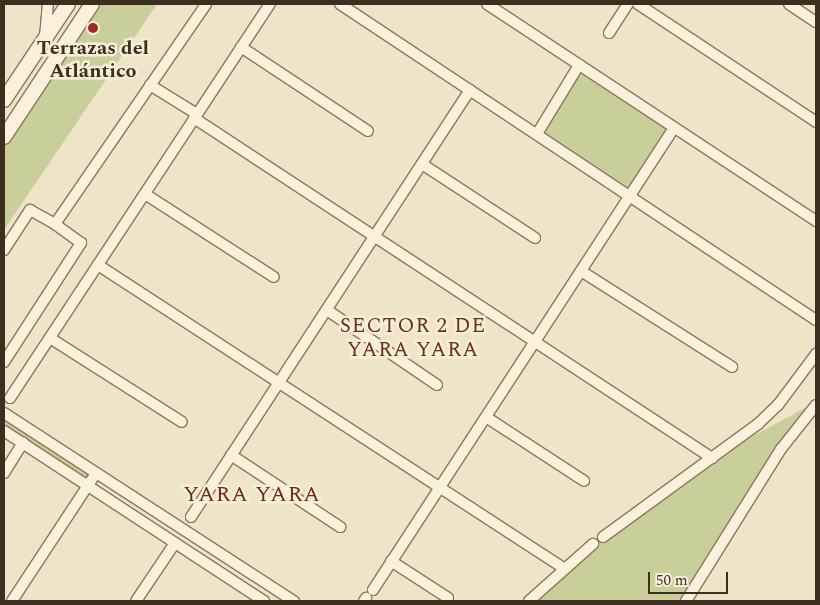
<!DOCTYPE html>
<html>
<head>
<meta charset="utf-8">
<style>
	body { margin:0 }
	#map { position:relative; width:820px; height:605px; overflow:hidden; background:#f0e4c8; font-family:Spectral,serif }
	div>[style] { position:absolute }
	.green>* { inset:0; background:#c9cf9b }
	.roads { filter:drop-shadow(1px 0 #8d765c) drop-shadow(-1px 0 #8d765c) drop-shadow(0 1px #8d765c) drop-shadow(0 -1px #8d765c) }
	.minor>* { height:10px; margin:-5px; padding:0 5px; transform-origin:5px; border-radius:5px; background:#faf1dc }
	.secondary>* { height:14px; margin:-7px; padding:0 7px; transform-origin:7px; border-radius:7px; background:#faf1dc }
	.dots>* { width:14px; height:14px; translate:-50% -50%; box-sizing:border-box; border:2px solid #f7eed8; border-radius:50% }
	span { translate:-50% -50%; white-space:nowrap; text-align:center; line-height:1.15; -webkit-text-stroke:5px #f7eed8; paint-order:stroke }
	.poi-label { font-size:20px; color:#3d2e20; font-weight:700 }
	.neighbourhood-label { font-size:21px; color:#6b2e1e; letter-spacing:1px }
	.quarter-label { font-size:22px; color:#6b2e1e; letter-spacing:1px }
	.frame { position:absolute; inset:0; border:5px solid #3d2e20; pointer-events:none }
	.scale { position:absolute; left:648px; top:572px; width:80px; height:22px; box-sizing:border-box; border:2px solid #3d2e20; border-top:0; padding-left:6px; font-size:15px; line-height:18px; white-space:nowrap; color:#3d2e20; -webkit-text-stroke:4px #f7eed8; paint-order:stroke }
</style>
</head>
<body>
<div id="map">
	<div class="green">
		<i style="clip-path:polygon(92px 4px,157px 4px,4px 230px,4px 137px)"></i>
		<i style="clip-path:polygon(579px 65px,674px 128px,630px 196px,537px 134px)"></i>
		<i style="clip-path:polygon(816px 402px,686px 601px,531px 601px,593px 544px,712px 458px)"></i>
		<i style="clip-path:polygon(4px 413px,96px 473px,87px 484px,4px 431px)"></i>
	</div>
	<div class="roads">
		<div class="minor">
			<i style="left:340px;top:4px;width:571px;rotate:33.58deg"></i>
			<i style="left:487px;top:4px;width:394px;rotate:33.4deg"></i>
			<i style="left:638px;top:4px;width:214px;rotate:33.5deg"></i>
			<i style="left:789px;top:4px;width:32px;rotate:34deg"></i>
			<i style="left:609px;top:33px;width:35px;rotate:-57deg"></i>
			<i style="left:45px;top:37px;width:33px;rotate:-85deg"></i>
			<i style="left:241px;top:47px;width:152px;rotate:33.5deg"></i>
			<i style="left:150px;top:85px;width:55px;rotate:31.7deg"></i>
			<i style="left:194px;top:118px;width:620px;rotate:33.28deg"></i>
			<i style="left:537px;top:134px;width:81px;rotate:-58.7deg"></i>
			<i style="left:422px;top:164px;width:135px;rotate:33.2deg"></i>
			<i style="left:145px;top:194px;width:153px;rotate:32.8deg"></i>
			<i style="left:4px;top:250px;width:48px;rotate:-57deg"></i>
			<i style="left:30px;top:210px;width:29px;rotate:29deg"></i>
			<i style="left:55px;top:224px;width:267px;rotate:-55.5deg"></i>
			<i style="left:98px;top:265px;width:557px;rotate:33.06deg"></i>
			<i style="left:581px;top:271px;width:179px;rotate:32.4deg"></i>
			<i style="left:327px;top:310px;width:133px;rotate:34.3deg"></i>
			<i style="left:50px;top:338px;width:156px;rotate:32.5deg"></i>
			<i style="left:4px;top:362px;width:142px;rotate:-57.1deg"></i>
			<i style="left:81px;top:243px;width:32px;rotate:-144deg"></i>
			<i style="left:10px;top:398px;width:472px;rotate:-56.6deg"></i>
			<i style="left:4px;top:413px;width:346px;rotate:33deg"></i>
			<i style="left:486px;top:417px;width:117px;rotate:33.1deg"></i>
			<i style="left:4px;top:431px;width:311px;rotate:33.2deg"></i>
			<i style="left:231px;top:455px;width:131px;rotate:33.4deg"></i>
			<i style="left:4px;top:473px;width:36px;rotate:-58deg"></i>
			<i style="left:191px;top:517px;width:510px;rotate:-56.84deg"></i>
			<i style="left:603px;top:537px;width:192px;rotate:-36.1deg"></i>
			<i style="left:758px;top:424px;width:28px;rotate:-44deg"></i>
			<i style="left:778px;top:405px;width:64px;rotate:-53.3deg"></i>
			<i style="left:391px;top:561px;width:68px;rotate:33deg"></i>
			<i style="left:373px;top:590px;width:551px;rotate:-56.92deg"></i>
			<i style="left:12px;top:601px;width:153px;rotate:-56.7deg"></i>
			<i style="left:136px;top:601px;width:70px;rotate:-56.1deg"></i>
			<i style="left:364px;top:601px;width:4px;rotate:-56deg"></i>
			<i style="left:529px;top:601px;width:86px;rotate:-41.7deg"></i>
			<i style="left:686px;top:601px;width:179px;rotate:-58deg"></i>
			<i style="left:781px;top:449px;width:56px;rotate:-51.5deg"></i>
		</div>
		<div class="secondary">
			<i style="left:4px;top:100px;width:115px;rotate:-56.3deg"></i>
			<i style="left:4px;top:137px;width:159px;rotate:-56.5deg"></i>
		</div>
	</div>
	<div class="dots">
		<i style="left:93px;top:28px;background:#9e2a2b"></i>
	</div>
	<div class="poi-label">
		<span style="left:93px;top:60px">Terrazas del<br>Atlántico</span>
	</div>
	<div class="neighbourhood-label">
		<span style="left:413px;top:338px">SECTOR 2 DE<br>YARA YARA</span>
	</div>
	<div class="quarter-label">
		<span style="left:252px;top:495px">YARA YARA</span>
	</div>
	<div class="frame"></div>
	<div class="scale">50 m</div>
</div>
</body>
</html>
